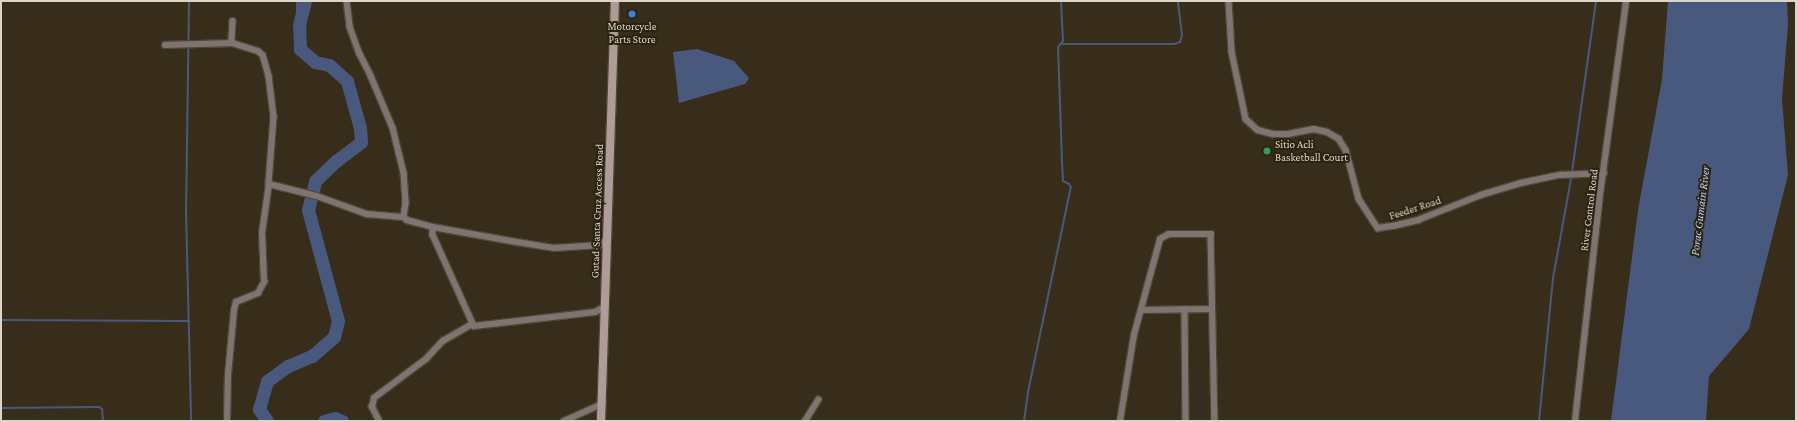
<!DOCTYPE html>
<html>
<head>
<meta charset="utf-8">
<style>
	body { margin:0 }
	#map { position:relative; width:1797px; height:422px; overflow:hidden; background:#372d1a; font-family:"Crimson Pro",serif }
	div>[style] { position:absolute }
	.water>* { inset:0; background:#48597d }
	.stream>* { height:2px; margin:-1px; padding:0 1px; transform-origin:1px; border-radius:1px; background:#48597d }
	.river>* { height:13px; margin:-6.5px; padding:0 6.5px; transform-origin:6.5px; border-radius:6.5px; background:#48597d }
	.roads { filter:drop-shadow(1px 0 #514836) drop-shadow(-1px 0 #514836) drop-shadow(0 1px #514836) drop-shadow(0 -1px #514836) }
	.minor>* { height:5.5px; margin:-2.75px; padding:0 2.75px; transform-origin:2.75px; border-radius:2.75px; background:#807473 }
	.secondary>* { height:8px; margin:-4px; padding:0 4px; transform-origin:4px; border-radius:4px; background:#ae9b9a }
	.dots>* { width:11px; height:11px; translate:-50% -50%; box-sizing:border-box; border:2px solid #2c2310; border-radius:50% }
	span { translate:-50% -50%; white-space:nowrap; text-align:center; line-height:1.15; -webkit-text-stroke:4px #2c2310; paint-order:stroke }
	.poi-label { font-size:11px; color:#dbd5c9 }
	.left { translate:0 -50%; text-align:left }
	.street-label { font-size:11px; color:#dbd5c9 }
	.water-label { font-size:12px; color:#bdcff4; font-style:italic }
	.frame { position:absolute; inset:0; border:2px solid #dbd5c9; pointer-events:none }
</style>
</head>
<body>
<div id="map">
	<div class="water">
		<i style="clip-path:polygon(1668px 1px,1787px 1px,1788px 25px,1782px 99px,1788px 175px,1749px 329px,1709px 376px,1706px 421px,1611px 421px,1638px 210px,1662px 79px)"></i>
		<i style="clip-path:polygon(697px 49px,734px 61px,749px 78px,745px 84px,679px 103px,673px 52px)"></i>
	</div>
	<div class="stream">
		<i style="left:189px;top:1px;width:210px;rotate:90.8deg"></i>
		<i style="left:186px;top:211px;width:210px;rotate:88.6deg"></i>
		<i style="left:297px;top:1px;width:11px;rotate:90deg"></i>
		<i style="left:297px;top:12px;width:7px;rotate:63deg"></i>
		<i style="left:1061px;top:44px;width:113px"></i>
		<i style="left:1174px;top:44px;width:6px;rotate:-18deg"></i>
		<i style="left:1180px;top:42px;width:7px;rotate:-74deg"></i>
		<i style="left:1182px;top:35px;width:34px;rotate:-97deg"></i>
		<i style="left:1572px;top:172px;width:173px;rotate:-82deg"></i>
		<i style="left:1px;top:320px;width:188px;rotate:0.3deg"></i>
		<i style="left:1px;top:408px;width:98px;rotate:-0.6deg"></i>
		<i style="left:99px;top:407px;width:4px;rotate:34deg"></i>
		<i style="left:102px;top:409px;width:12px;rotate:85deg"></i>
		<i style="left:1024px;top:421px;width:29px;rotate:-82deg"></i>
		<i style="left:1028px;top:392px;width:209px;rotate:-78.2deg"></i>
		<i style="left:1071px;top:187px;width:4px;rotate:-124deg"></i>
		<i style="left:1069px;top:184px;width:7px;rotate:-153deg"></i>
		<i style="left:1063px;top:181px;width:20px;rotate:-93deg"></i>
		<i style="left:1062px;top:161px;width:114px;rotate:-92deg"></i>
		<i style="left:1058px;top:47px;width:8px;rotate:-50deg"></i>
		<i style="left:1063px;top:41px;width:40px;rotate:-92.9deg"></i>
		<i style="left:1539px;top:421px;width:144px;rotate:-84.4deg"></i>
		<i style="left:1553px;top:278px;width:101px;rotate:-79.7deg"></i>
	</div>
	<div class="river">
		<i style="left:267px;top:421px;width:14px;rotate:-124deg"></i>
		<i style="left:259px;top:409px;width:29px;rotate:-74deg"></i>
		<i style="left:267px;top:381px;width:26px;rotate:-36deg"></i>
		<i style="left:288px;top:366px;width:26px;rotate:-23deg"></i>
		<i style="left:312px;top:356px;width:29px;rotate:-41deg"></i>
		<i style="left:334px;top:337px;width:16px;rotate:-76deg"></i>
		<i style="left:338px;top:321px;width:115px;rotate:-105.1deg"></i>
		<i style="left:308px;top:210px;width:30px;rotate:-76deg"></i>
		<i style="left:315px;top:181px;width:29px;rotate:-44deg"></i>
		<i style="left:336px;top:161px;width:31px;rotate:-37deg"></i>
		<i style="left:361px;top:142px;width:14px;rotate:-94deg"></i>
		<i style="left:360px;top:128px;width:49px;rotate:-105.5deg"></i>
		<i style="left:347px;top:81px;width:24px;rotate:-138deg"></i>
		<i style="left:329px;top:65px;width:14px;rotate:-168deg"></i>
		<i style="left:315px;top:62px;width:20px;rotate:-139deg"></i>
		<i style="left:300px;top:49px;width:24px;rotate:-92deg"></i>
		<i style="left:299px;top:25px;width:25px;rotate:-76deg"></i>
		<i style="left:324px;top:421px;width:11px;rotate:-15deg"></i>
		<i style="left:335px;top:418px;width:8px;rotate:23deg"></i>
	</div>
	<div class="roads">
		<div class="minor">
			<i style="left:347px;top:1px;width:26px;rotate:83deg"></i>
			<i style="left:350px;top:27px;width:29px;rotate:70deg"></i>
			<i style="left:360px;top:54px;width:25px;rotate:63deg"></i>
			<i style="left:371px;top:76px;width:56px;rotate:67.1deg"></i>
			<i style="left:393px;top:128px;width:46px;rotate:76.3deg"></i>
			<i style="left:404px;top:173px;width:30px;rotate:86deg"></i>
			<i style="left:406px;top:203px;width:14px;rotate:98deg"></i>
			<i style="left:1229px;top:1px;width:51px;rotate:86.6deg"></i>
			<i style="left:1232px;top:52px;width:68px;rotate:78.2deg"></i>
			<i style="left:1246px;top:119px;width:16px;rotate:43deg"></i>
			<i style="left:1258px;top:130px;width:16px;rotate:15deg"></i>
			<i style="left:1273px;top:134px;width:15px"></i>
			<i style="left:1288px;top:134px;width:26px;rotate:-11deg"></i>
			<i style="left:1314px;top:129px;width:13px;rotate:13deg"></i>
			<i style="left:1327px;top:132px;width:14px;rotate:30deg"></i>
			<i style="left:1339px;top:139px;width:13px;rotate:58deg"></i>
			<i style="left:1346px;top:150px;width:51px;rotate:75.1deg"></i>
			<i style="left:1359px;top:199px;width:35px;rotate:57deg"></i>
			<i style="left:1378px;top:228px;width:15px;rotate:-8deg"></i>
			<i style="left:1393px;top:226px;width:26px;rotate:-13deg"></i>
			<i style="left:1418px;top:220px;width:68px;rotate:-21.6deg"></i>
			<i style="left:1481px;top:195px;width:42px;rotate:-16.7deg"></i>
			<i style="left:1521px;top:183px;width:40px;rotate:-12deg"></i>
			<i style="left:1560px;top:175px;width:44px;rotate:-2.6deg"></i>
			<i style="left:233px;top:21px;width:22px;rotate:93deg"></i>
			<i style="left:232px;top:43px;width:27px;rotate:17deg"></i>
			<i style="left:258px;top:51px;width:6px;rotate:39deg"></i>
			<i style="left:263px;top:55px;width:22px;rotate:74deg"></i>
			<i style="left:269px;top:76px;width:41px;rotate:83deg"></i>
			<i style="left:274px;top:117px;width:67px;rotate:94.3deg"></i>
			<i style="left:269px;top:184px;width:49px;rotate:14deg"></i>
			<i style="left:317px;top:196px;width:53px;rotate:19.8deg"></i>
			<i style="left:367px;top:214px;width:37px;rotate:5deg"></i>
			<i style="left:404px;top:217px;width:4px;rotate:45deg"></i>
			<i style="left:407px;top:220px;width:27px;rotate:15deg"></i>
			<i style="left:433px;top:227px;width:79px;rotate:10.2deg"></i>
			<i style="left:511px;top:241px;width:44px;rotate:9.2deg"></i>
			<i style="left:554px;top:248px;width:46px;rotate:-3.7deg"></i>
			<i style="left:600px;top:245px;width:10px;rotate:-45deg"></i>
			<i style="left:165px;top:45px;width:67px;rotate:-1.7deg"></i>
			<i style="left:433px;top:227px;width:8px;rotate:90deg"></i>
			<i style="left:433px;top:235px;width:100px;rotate:65.7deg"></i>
			<i style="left:474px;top:326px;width:122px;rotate:-6.6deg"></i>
			<i style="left:595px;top:312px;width:11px;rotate:-27deg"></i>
			<i style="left:1185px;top:309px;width:112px;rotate:89.5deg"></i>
			<i style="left:1141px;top:310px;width:71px;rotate:-0.8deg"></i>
			<i style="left:227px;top:421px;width:46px;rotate:-88.8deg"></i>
			<i style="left:228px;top:375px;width:65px;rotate:-84.7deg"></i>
			<i style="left:234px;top:310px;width:8px;rotate:-76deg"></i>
			<i style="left:236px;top:302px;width:24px;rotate:-22deg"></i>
			<i style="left:258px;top:293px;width:13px;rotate:-61deg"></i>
			<i style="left:264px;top:282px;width:49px;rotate:-92.3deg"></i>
			<i style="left:262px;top:233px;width:49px;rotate:-81.9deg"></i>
			<i style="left:379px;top:421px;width:16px;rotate:-117deg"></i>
			<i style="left:372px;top:407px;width:9px;rotate:-77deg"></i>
			<i style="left:374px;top:398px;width:65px;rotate:-36.9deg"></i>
			<i style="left:426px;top:359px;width:25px;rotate:-47deg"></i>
			<i style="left:443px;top:341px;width:34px;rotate:-30deg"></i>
			<i style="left:564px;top:421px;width:42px;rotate:-24.1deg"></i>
			<i style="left:805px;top:421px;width:25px;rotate:-58deg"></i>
			<i style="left:1120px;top:421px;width:87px;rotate:-80.8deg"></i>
			<i style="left:1134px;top:335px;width:99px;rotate:-74.8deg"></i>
			<i style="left:1160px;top:239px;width:10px;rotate:-29deg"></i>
			<i style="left:1169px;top:234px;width:42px"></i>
			<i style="left:1211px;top:234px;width:187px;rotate:88.8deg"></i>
			<i style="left:1575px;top:421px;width:220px;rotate:-83.7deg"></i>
			<i style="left:1599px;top:202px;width:203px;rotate:-82.3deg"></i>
		</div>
		<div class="secondary">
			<i style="left:601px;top:421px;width:420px;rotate:-88.1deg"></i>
		</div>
	</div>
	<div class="dots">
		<i style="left:632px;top:14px;background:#3f7fe0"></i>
		<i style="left:1267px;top:151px;background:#2e9e5b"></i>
	</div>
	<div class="poi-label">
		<span style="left:632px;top:33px">Motorcycle<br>Parts Store</span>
		<span class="left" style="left:1275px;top:151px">Sitio Acli<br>Basketball Court</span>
	</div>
	<div class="street-label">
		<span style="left:1415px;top:208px;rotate:-18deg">Feeder Road</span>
		<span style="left:1589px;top:210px;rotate:-83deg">River Control Road</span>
		<span style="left:597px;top:211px;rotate:-88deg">Gutad-Santa Cruz Access Road</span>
	</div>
	<div class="water-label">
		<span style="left:1701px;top:211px;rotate:-83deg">Porac Gumain River</span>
	</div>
	<div class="frame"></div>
</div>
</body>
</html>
